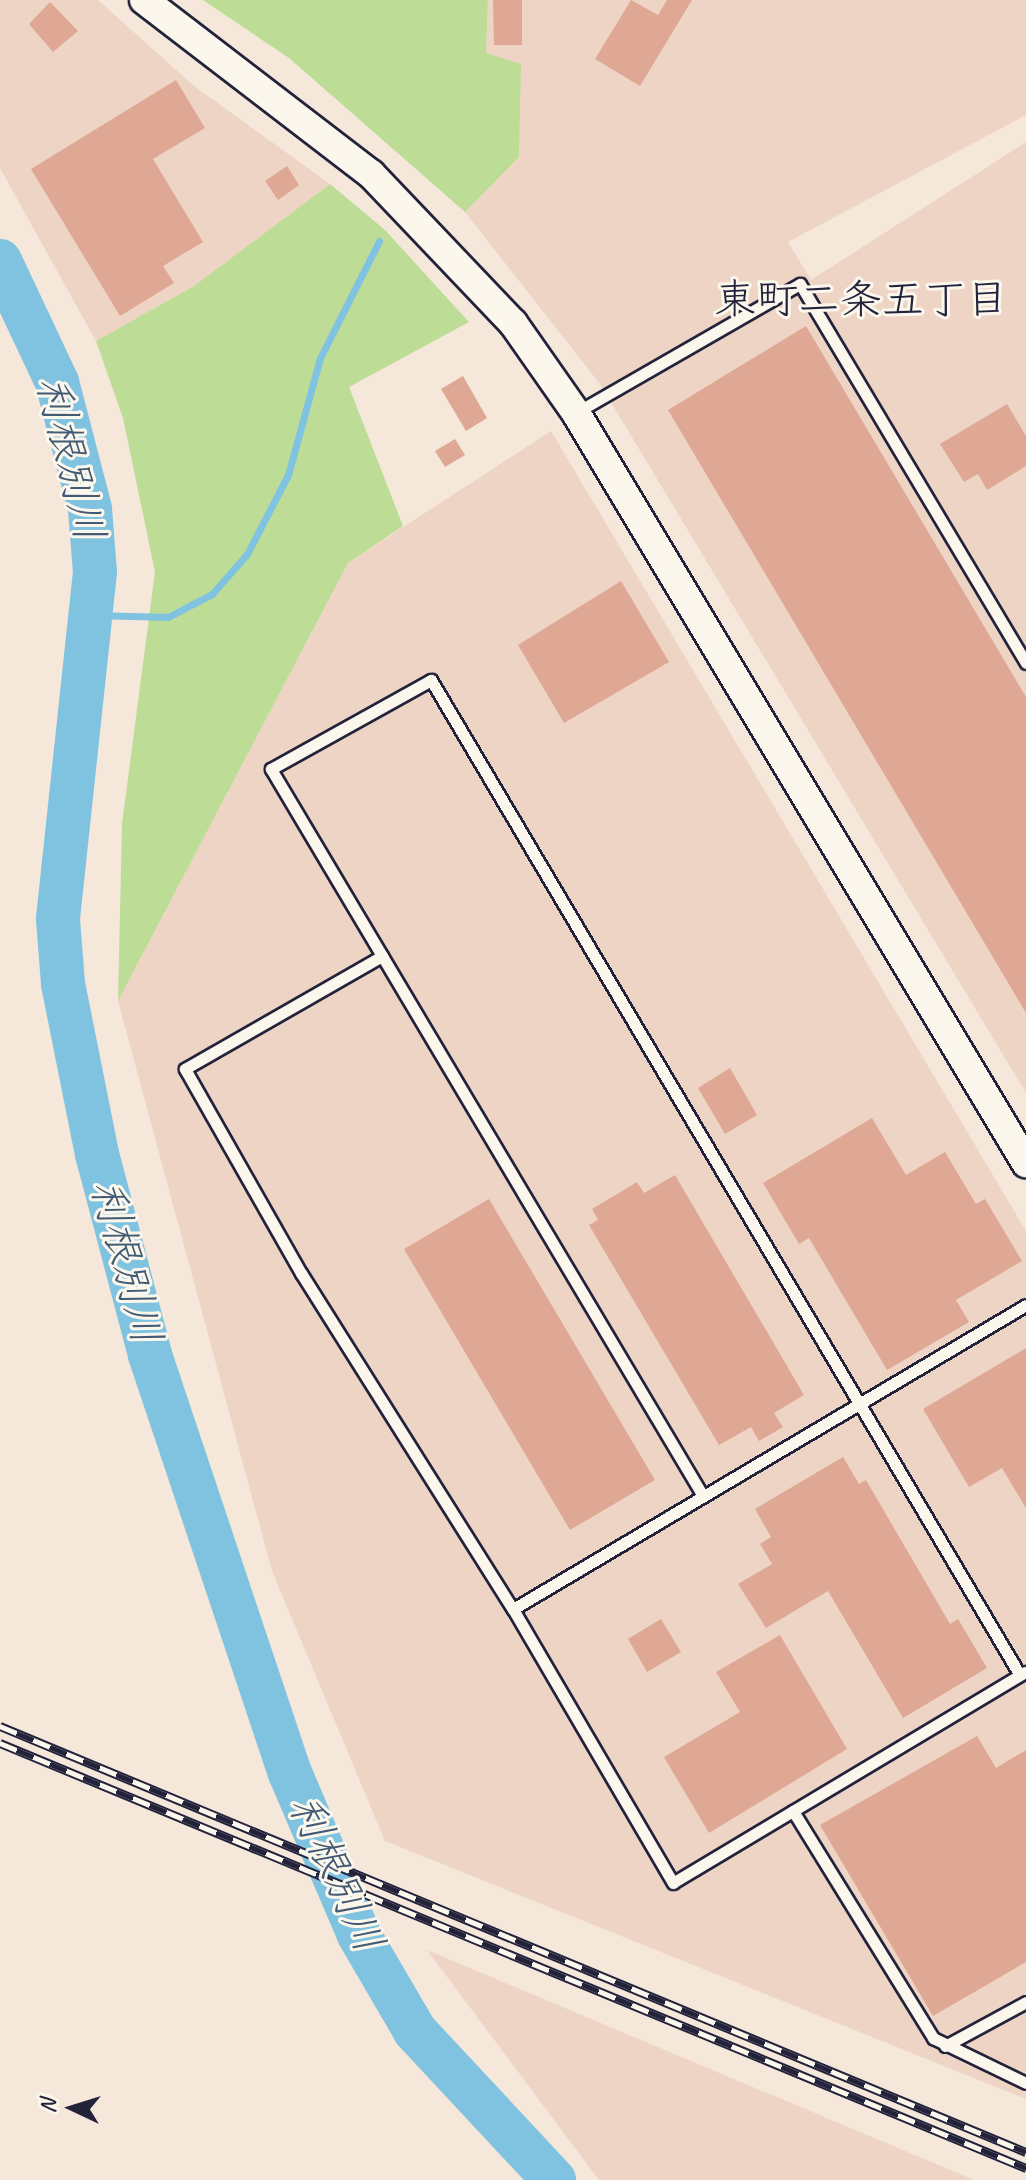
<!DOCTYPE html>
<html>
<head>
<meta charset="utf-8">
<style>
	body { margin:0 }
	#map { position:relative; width:1026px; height:2180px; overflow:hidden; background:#f5e7da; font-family:Caveat,"Klee One",sans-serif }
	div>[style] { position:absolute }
	.built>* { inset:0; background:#eed4c5 }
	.green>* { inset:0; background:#bddd97 }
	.stream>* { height:7px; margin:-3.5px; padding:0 3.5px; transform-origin:3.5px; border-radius:3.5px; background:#80c3e0 }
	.river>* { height:44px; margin:-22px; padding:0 22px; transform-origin:22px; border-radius:22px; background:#80c3e0 }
	.building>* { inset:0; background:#dea894 }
	.roads { filter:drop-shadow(2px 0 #22223b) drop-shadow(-2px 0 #22223b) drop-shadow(0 2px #22223b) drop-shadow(0 -2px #22223b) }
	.service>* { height:11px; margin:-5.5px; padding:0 5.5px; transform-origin:5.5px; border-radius:5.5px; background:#fbf7ec }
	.tertiary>* { height:28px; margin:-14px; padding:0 14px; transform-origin:14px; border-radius:14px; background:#fbf7ec }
	.rail>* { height:9px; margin-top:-4.5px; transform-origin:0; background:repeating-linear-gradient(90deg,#fbf7ec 0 18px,#22223b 0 36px); box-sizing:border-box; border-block:2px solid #22223b }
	span { translate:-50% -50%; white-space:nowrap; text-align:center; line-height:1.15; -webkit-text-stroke:6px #fbf7ec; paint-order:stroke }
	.neighbourhood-label { font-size:42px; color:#22223b }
	.water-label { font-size:42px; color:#435a75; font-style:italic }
	.north { position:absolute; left:32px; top:2068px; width:80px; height:80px; -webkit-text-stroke:6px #fbf7ec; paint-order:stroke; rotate:274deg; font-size:22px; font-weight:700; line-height:32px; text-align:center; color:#22223b }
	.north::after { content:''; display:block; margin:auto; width:28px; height:36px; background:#22223b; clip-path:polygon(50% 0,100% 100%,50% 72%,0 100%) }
</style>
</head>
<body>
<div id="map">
	<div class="built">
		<i style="clip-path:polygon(0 0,98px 0,194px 86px,330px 184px,194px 286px,96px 341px,0 168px)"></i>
		<i style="clip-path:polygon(488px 0,1026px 0,1026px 115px,788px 242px,811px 280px,1026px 142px,1026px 1093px,600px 384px,465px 212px,519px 157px,486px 53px)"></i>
		<i style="clip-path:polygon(551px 431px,1026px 1231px,1026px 2099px,385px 1841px,272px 1571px,118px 1001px,348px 563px)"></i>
		<i style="clip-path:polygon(427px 1950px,974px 2180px,599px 2180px)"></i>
	</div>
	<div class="green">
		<i style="clip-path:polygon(203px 0,488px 0,486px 53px,521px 64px,519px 157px,465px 212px,289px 58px)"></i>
		<i style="clip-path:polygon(330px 184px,385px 230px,469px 322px,349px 387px,403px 526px,348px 563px,118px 1001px,122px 824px,155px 572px,123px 418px,96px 341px,194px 286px)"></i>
	</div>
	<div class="stream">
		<i style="left:92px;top:615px;width:76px;rotate:1.5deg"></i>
		<i style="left:168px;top:617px;width:50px;rotate:-27.6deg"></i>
		<i style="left:212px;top:594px;width:53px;rotate:-48.8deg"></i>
		<i style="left:247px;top:554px;width:89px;rotate:-62.6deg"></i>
		<i style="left:288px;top:475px;width:121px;rotate:-74.7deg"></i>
		<i style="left:320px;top:358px;width:131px;rotate:-63.2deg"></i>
	</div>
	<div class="river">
		<i style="left:0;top:261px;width:134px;rotate:64.8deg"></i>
		<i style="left:57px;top:382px;width:131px;rotate:75.4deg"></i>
		<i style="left:90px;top:509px;width:63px;rotate:85.5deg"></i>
		<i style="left:95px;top:572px;width:349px;rotate:96.1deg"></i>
		<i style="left:58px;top:919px;width:65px;rotate:85.6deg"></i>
		<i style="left:63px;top:984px;width:173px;rotate:78.7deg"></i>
		<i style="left:97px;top:1154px;width:208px;rotate:75.2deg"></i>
		<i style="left:150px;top:1355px;width:441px;rotate:71.5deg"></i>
		<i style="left:290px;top:1773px;width:176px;rotate:66.9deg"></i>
		<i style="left:359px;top:1935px;width:111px;rotate:59.7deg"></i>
		<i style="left:415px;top:2031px;width:204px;rotate:47deg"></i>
	</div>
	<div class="building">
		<i style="clip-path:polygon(493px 0,522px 0,522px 45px,494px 45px)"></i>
		<i style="clip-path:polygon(631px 0,658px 15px,667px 0,692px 0,640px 86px,595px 59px)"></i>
		<i style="clip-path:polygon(50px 2px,78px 31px,53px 52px,29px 24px)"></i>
		<i style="clip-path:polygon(176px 80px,205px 128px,153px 159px,203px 242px,163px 266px,174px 283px,120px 316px,31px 169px)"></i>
		<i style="clip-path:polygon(287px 166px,299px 185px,278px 200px,265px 181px)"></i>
		<i style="clip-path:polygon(806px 326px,1026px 697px,1026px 1013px,668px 410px)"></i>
		<i style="clip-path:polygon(463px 376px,487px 418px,466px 431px,441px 389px)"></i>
		<i style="clip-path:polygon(1007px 404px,1026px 436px,1026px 466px,987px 490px,978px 474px,964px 482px,940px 444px)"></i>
		<i style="clip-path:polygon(455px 439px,465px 455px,445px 467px,435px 451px)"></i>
		<i style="clip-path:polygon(621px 581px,669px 662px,564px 723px,518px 645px)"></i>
		<i style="clip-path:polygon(730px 1068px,757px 1115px,725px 1134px,698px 1088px)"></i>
		<i style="clip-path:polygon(872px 1118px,906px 1175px,945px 1152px,976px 1204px,985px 1199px,1022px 1261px,956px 1300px,969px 1322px,887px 1370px,809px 1238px,799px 1244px,763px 1183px)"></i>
		<i style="clip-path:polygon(675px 1175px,804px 1395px,774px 1413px,783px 1427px,759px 1441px,751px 1427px,719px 1445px,589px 1225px,598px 1220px,592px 1209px,637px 1182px,644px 1193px)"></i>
		<i style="clip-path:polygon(489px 1199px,655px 1480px,570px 1530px,404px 1249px)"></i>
		<i style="clip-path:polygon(1026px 1348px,1026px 1508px,1002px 1468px,969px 1487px,923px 1409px)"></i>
		<i style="clip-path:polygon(843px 1457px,859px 1484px,866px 1480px,950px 1624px,958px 1619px,987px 1668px,903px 1718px,828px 1591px,766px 1628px,738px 1584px,772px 1564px,760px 1544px,771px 1537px,755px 1509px)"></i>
		<i style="clip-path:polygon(661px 1619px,681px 1652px,647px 1672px,628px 1639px)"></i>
		<i style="clip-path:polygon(780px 1635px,847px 1749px,709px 1833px,664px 1757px,740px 1712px,716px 1672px)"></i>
		<i style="clip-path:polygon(977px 1736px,996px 1768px,1026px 1750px,1026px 1962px,933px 2016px,820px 1825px)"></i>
	</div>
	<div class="roads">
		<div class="service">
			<i style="left:577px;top:412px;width:257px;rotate:-29.9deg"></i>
			<i style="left:800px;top:284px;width:441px;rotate:59.2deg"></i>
			<i style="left:382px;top:956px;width:227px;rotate:150.2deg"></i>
			<i style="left:185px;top:1069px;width:235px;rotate:60.4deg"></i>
			<i style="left:301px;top:1273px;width:397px;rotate:57.8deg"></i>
			<i style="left:703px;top:1496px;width:846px;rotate:-120.72deg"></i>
			<i style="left:271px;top:769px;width:183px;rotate:-29.1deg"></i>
			<i style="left:431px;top:680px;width:1156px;rotate:59.38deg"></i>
			<i style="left:1025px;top:1672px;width:410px;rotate:149.1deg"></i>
			<i style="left:673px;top:1883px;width:317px;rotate:-120.3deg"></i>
			<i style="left:513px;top:1609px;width:596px;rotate:-30.65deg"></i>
			<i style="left:793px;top:1811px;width:267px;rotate:58.3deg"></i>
			<i style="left:933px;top:2038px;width:103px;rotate:25.8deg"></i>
			<i style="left:945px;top:2046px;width:92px;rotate:-28.5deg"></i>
		</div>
		<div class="tertiary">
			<i style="left:144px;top:0;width:286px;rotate:37.5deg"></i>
			<i style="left:371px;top:174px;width:206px;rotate:46.4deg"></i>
			<i style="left:513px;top:323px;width:110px;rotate:55deg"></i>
			<i style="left:576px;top:413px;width:875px;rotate:59.04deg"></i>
		</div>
	</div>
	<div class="rail">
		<i style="left:0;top:1726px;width:1111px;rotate:22.55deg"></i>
		<i style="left:0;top:1743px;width:1111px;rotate:22.5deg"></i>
	</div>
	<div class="neighbourhood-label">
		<span style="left:861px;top:300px">東町二条五丁目</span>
	</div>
	<div class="water-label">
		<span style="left:70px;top:459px;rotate:76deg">利根別川</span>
		<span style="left:126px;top:1262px;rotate:75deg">利根別川</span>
		<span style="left:336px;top:1874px;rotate:65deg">利根別川</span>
	</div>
	<div class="north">N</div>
</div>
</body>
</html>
